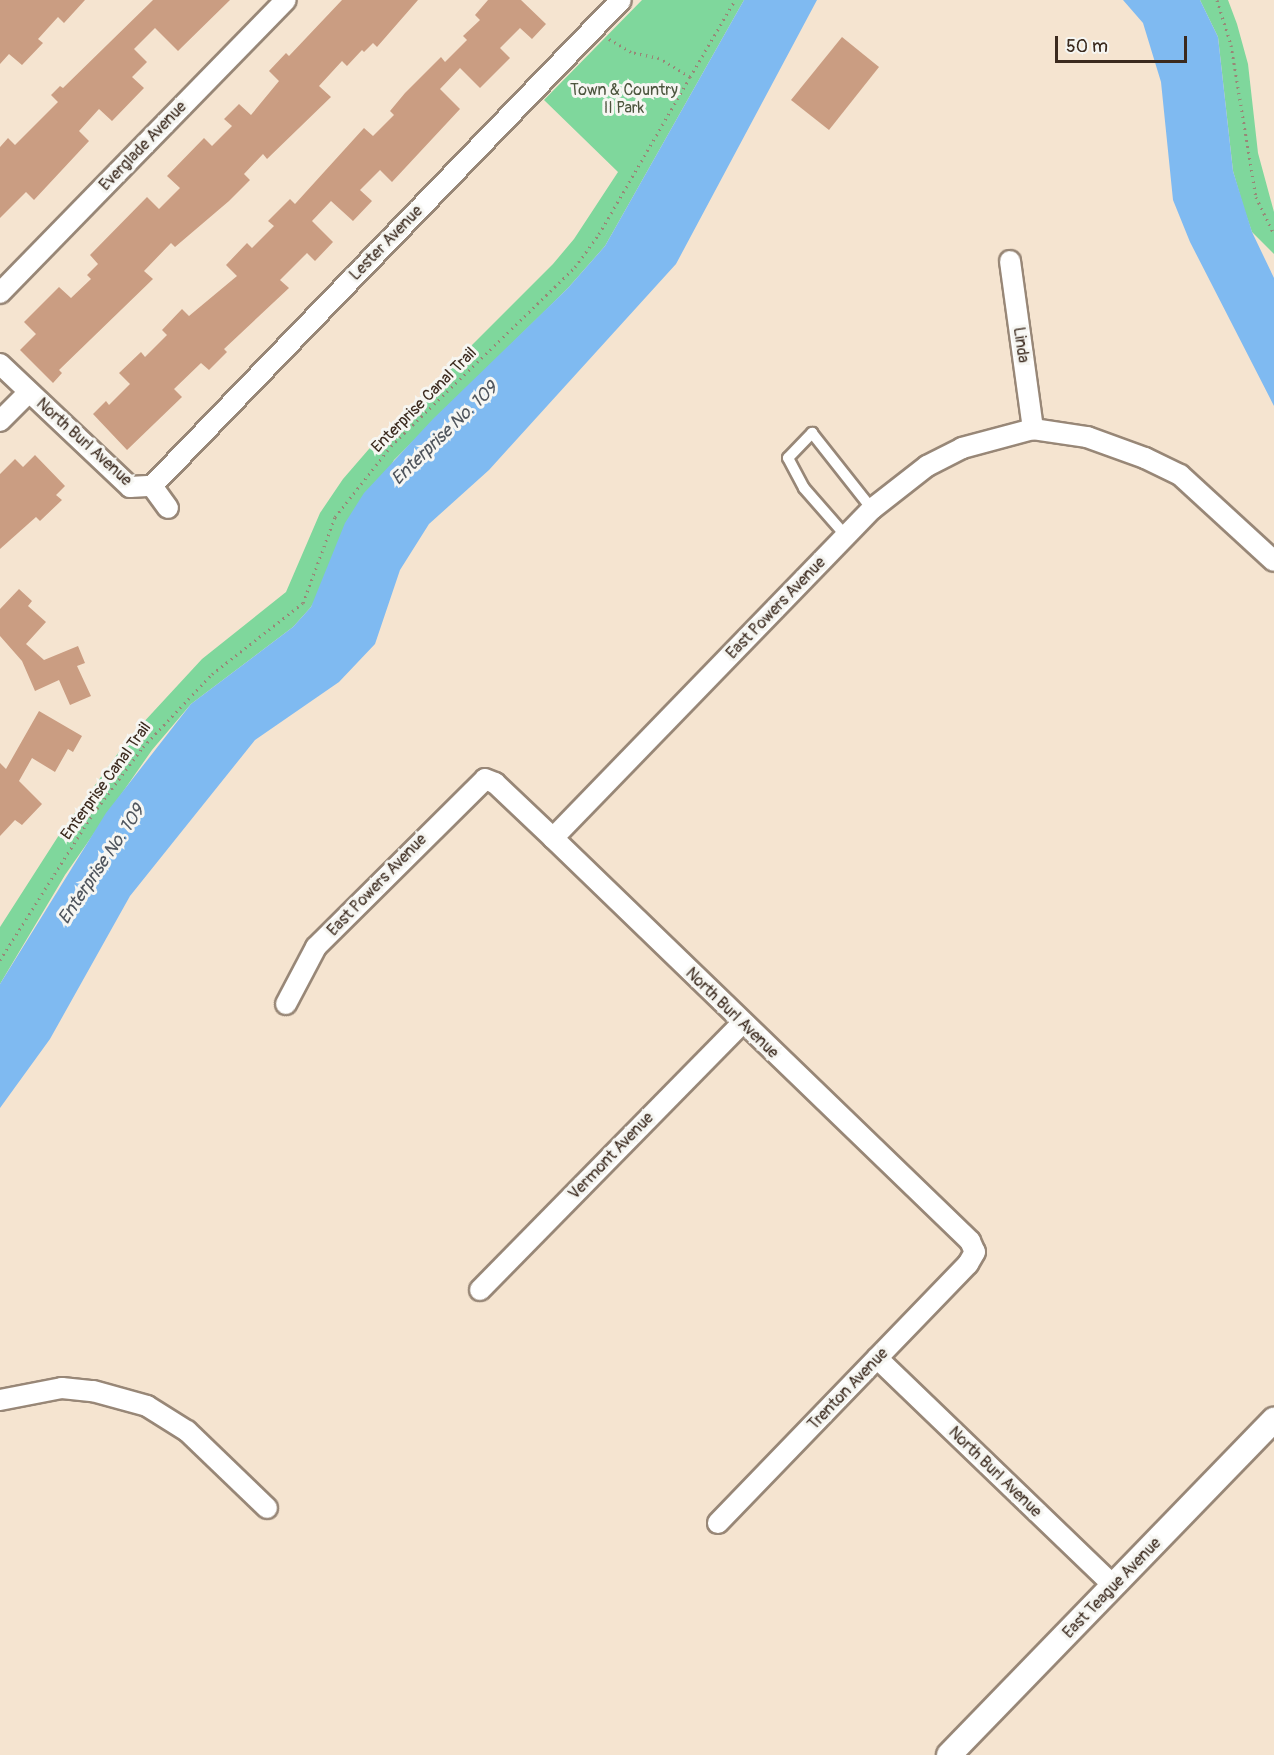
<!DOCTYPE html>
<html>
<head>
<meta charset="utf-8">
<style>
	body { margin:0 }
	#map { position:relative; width:1274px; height:1755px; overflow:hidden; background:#f5e4d0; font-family:Pangolin,sans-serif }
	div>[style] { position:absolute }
	.green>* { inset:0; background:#7fd79c }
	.water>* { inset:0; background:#7fbaf1 }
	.building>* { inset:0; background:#ca9d82 }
	.path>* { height:3px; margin-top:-1.5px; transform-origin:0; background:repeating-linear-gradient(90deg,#988777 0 1.5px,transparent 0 6px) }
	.roads { filter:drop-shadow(2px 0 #988777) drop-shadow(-2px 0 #988777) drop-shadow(0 2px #988777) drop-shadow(0 -2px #988777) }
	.service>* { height:10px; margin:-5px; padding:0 5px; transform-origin:5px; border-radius:5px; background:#fff }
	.minor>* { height:20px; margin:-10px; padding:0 10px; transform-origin:10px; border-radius:10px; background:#fff }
	.tertiary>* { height:24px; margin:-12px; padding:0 12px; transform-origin:12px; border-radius:12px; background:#fff }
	span { translate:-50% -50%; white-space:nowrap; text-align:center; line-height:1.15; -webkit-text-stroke:6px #f6f6f2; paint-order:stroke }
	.park-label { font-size:16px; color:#4c553e }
	.street-label { font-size:16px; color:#3b2a1e }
	.water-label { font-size:18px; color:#4f555d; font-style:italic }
	.scale { position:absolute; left:1055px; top:36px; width:132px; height:27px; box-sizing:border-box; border:3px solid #3b2a1e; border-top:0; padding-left:8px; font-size:18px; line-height:21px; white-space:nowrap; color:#3b2a1e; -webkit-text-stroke:4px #f6f6f2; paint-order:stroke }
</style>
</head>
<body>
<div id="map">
	<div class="green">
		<i style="clip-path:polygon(642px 0,744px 0,605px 246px,568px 288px,394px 460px,311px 607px,293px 627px,191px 704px,152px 750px,65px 875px,0 984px,0 927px,59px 835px,129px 738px,202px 659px,286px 592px,320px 513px,343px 479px,375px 442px,553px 264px,574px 239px,618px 172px,544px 100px)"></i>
		<i style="clip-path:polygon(1200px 0,1228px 0,1237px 24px,1248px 64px,1258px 153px,1274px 212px,1274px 254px,1252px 232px,1244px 209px,1233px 171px,1218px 37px)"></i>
	</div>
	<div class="water">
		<i style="clip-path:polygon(744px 0,817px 0,676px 264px,489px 470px,429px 524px,400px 570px,375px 644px,339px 682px,255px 740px,130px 896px,50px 1039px,0 1108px,0 984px,106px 813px,191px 704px,293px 627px,311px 607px,345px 523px,364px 493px,433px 419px,568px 288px,605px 246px)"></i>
		<i style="clip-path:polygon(1123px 0,1200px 0,1218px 37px,1233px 171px,1252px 232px,1274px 278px,1274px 406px,1190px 242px,1173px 200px,1161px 82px,1143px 23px)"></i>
	</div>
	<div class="building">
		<i style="clip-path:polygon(0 0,85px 0,64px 23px,58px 17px,38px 39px,43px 43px,22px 65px,9px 54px,0 64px)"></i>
		<i style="clip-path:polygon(153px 0,230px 0,178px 51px,155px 28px,134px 49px,147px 62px,132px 77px,144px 88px,112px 121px,99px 109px,79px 131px,89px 141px,34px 200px,26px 192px,0 218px,0 147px,8px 138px,15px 145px,58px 102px,51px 95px,60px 86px,63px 88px)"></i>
		<i style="clip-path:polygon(342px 0,418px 0,377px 47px,373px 43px,364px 52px,362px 50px,347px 66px,342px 61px,319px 86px,331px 97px,267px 159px,263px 154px,244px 174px,250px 180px,229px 201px,175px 247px,171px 243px,144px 271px,153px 279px,59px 370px,62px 373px,53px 383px,20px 350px,36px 334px,24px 322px,59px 287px,71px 298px,91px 279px,87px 275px,98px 264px,90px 255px,147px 197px,159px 209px,180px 188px,167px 176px,204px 138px,212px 146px,232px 126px,224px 119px,239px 104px,251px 115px,279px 81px,269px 71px,286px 53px,289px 56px)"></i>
		<i style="clip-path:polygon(488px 0,521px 0,546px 24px,532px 39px,520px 28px,500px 48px,510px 58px,480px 88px,460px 68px,440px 89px,460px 109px,392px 182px,380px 170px,360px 190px,372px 201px,353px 221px,331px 201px,312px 221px,333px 242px,315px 261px,307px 253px,280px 280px,289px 288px,224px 349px,227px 352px,209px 370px,201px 363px,174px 389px,182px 397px,127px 450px,93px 414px,106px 401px,109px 405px,130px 384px,119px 373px,141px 352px,145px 357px,167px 335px,162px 330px,182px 309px,189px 316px,237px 276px,226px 265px,247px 243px,252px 248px,274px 226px,268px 221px,290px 199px,295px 204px,364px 128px,373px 136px,394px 115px,390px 111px,405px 93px,441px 57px,445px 62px,467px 40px,463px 36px,480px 20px,475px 15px)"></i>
		<i style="clip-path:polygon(842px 37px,879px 67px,829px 130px,791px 100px)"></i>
		<i style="clip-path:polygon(35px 455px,65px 486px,56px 495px,62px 500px,40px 521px,36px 517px,0 549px,0 474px,15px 459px,23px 467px)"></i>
		<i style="clip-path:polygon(19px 589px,32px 601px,28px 606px,46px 622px,26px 644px,44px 660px,78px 646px,85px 663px,77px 666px,91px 696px,70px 705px,59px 680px,35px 691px,22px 661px,0 636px,0 609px)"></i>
		<i style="clip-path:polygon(39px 711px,82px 736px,73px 752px,68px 749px,55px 772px,32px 758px,19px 781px,42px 804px,22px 825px,15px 820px,0 836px,0 763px,6px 769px)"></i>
	</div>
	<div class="path">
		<i style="left:1217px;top:0;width:47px;rotate:72.7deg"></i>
		<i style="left:1231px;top:45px;width:154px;rotate:80.7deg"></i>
		<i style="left:1256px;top:197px;width:41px;rotate:64.1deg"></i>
		<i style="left:690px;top:77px;width:89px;rotate:-59.7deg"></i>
		<i style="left:0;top:960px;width:168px;rotate:-57.6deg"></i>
		<i style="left:90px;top:818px;width:89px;rotate:-53.3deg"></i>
		<i style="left:143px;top:747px;width:100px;rotate:-46.6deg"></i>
		<i style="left:212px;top:674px;width:115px;rotate:-38deg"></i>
		<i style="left:303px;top:603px;width:92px;rotate:-69.6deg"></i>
		<i style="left:335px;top:517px;width:90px;rotate:-51.7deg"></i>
		<i style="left:391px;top:446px;width:257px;rotate:-44.2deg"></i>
		<i style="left:575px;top:267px;width:41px;rotate:-54deg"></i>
		<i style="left:599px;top:234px;width:181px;rotate:-59.9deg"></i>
		<i style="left:690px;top:77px;width:36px;rotate:-148deg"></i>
		<i style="left:659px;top:58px;width:29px;rotate:-168deg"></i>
		<i style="left:631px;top:52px;width:26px;rotate:-149deg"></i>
	</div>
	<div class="roads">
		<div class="service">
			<i style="left:846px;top:536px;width:64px;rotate:-131.2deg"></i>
			<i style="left:804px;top:488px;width:34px;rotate:-118deg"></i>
			<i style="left:788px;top:458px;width:35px;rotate:-46deg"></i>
			<i style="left:812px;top:433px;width:97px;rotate:51.7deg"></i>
		</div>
		<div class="minor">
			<i style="left:1010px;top:261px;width:170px;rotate:82.2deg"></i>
			<i style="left:0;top:293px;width:409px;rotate:-45.7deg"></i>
			<i style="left:0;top:364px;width:179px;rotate:43.4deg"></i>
			<i style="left:130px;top:487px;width:22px;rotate:-3deg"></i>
			<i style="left:152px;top:486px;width:27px;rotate:54deg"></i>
			<i style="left:0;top:421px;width:41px;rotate:-45deg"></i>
			<i style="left:152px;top:486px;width:675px;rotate:-46.02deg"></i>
			<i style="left:553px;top:838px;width:458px;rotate:-45.9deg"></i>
			<i style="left:872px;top:509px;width:70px;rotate:-38deg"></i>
			<i style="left:927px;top:466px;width:39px;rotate:-27deg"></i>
			<i style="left:962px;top:448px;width:73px;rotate:-15deg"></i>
			<i style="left:1033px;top:429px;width:55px;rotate:8.4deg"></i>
			<i style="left:1087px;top:437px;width:62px;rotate:19.9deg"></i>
			<i style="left:1145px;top:458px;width:39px;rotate:26deg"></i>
			<i style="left:1180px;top:475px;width:127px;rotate:42.5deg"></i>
			<i style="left:286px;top:1004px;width:64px;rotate:-62.2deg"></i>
			<i style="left:316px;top:947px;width:238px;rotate:-44.8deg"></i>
			<i style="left:485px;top:779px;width:11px;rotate:22deg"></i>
			<i style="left:495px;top:783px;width:80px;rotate:43.5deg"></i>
			<i style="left:553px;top:838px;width:580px;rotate:44.02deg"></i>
			<i style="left:970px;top:1241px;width:12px;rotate:66deg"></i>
			<i style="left:975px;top:1252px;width:14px;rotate:120deg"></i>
			<i style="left:968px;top:1264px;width:360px;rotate:134deg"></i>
			<i style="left:480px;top:1290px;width:374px;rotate:-45.5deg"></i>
			<i style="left:877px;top:1358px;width:329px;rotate:43.9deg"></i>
			<i style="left:0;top:1400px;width:63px;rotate:-11deg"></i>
			<i style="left:62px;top:1388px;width:31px;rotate:6deg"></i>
			<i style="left:93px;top:1391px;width:56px;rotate:15.5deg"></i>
			<i style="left:147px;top:1406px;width:47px;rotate:32deg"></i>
			<i style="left:187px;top:1431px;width:111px;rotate:43.9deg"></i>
		</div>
		<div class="tertiary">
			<i style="left:949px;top:1755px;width:467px;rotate:-45.9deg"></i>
		</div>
	</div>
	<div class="park-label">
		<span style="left:624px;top:99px">Town &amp; Country<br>II Park</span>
	</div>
	<div class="street-label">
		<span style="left:143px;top:146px;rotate:-46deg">Everglade Avenue</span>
		<span style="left:386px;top:243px;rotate:-46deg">Lester Avenue</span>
		<span style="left:1021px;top:345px;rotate:82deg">Linda</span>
		<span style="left:424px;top:400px;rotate:-45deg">Enterprise Canal Trail</span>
		<span style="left:84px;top:442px;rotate:42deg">North Burl Avenue</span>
		<span style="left:776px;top:608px;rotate:-46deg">East Powers Avenue</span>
		<span style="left:106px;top:781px;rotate:-54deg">Enterprise Canal Trail</span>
		<span style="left:377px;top:885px;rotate:-46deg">East Powers Avenue</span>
		<span style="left:732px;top:1013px;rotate:44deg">North Burl Avenue</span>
		<span style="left:611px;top:1156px;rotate:-46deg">Vermont Avenue</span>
		<span style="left:848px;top:1389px;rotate:-46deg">Trenton Avenue</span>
		<span style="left:995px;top:1472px;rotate:44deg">North Burl Avenue</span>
		<span style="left:1112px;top:1588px;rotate:-46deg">East Teague Avenue</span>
	</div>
	<div class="water-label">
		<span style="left:445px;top:434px;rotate:-44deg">Enterprise No. 109</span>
		<span style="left:102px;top:865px;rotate:-56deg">Enterprise No. 109</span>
	</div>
	<div class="scale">50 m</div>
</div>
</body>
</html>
